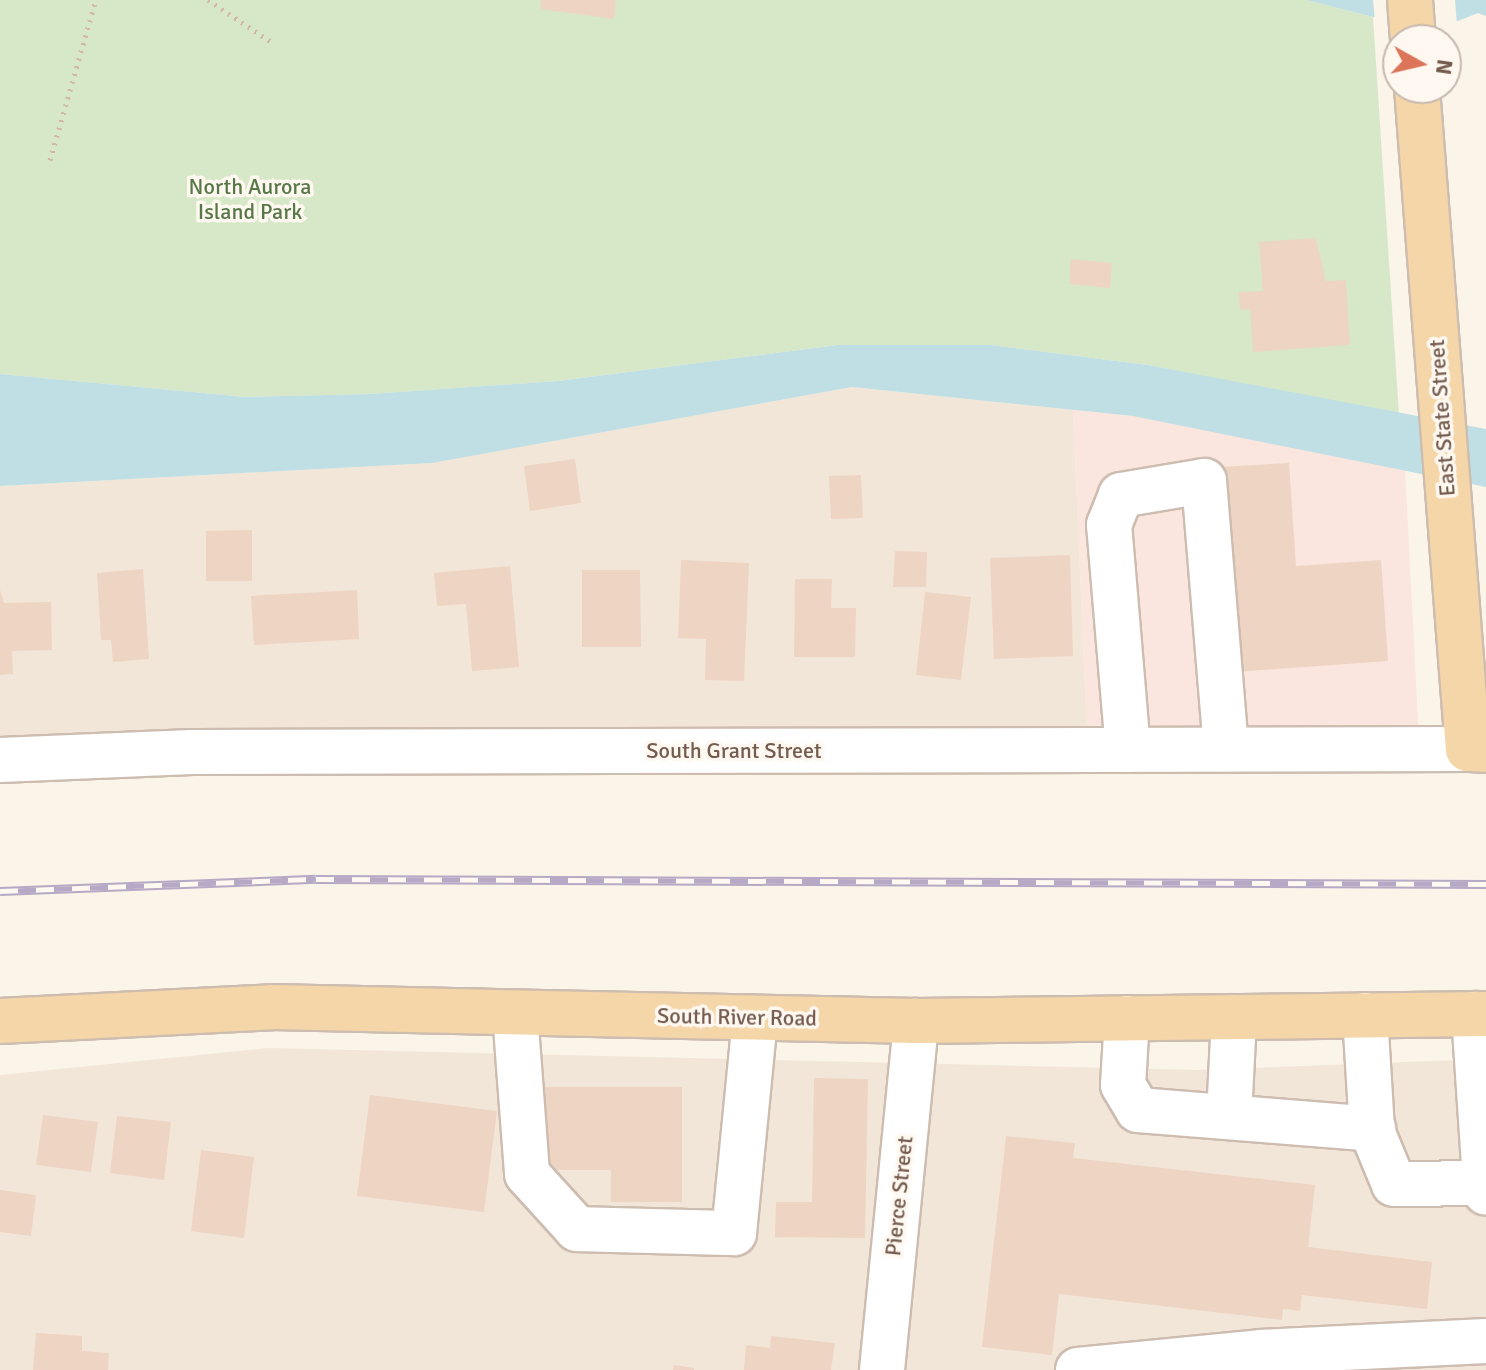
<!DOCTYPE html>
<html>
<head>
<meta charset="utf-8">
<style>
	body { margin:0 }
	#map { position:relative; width:1486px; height:1370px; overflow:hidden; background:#fbf4e9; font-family:Signika,sans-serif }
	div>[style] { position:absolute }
	.residential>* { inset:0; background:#f2e6d8 }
	.commercial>* { inset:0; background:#fae6de }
	.green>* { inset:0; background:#d6e8c8 }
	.water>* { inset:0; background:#bfdfe4 }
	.pier>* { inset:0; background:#fbf4e9 }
	.building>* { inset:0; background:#eed4c3 }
	.path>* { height:5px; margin-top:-2.5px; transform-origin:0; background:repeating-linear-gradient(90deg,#d4b7a6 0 2px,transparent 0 8px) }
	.roads { filter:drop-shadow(2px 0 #cdbcb0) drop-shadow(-2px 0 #cdbcb0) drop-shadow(0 2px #cdbcb0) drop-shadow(0 -2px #cdbcb0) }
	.minor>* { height:44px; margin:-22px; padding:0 22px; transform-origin:22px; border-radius:22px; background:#fff }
	.major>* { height:44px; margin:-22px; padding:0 22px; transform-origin:22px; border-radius:22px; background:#f4d6a8 }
	.rail>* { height:9px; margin-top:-4.5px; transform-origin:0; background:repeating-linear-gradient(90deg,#fef8f0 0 18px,#b7a8c5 0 36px); box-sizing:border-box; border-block:2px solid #b7a8c5 }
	span { translate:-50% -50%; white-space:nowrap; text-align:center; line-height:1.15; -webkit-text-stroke:7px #fef8f0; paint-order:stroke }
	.park-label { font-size:22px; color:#567847 }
	.street-label { font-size:22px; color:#745b4f }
	.north { position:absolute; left:1382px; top:24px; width:80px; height:80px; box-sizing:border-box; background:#fef8f0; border:2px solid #c7b9b0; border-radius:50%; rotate:98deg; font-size:22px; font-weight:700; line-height:32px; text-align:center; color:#745b4f }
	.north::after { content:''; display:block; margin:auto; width:28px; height:36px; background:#db7459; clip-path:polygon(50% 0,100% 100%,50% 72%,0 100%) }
</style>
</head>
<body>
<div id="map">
	<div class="residential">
		<i style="clip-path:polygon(852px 387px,1073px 410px,1087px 733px,0 744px,0 486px,432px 463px)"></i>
		<i style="clip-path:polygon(268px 1048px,1197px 1070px,1486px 1059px,1486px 1370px,0 1370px,0 1075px)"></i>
	</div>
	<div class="commercial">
		<i style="clip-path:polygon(1073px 410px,1133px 416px,1405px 468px,1419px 741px,1087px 733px)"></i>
	</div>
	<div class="green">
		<i style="clip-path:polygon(0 0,1306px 0,1373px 17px,1399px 415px,1148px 365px,991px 345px,838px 345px,558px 381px,370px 394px,246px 397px,0 374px)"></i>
	</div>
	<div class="water">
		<i style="clip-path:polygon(1306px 0,1486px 0,1486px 16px,1478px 13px,1458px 21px,1373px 17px)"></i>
		<i style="clip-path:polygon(838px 345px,991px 345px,1148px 365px,1486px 429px,1486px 487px,1133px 416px,852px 387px,432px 463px,0 486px,0 374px,246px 397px,370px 394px,558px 381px)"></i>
	</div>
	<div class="pier">
		<i style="clip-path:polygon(1373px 0,1455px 0,1457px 25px,1375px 21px)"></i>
	</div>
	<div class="building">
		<i style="clip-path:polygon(541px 0,616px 0,614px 19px,540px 9px)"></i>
		<i style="clip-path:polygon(1316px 238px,1326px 281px,1346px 280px,1350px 345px,1253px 352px,1250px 309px,1240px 310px,1239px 292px,1263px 291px,1259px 242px)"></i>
		<i style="clip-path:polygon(1071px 259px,1112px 263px,1110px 288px,1069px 284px)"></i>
		<i style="clip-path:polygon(575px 459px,581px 503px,530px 511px,524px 466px)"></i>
		<i style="clip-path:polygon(1289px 463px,1296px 566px,1381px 560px,1388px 661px,1235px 672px,1221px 467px)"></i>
		<i style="clip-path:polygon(861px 475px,863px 518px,831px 519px,829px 476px)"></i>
		<i style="clip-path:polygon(252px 530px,252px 581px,206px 581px,206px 531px)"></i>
		<i style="clip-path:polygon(895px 551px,927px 552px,926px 587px,893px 587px)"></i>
		<i style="clip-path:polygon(1070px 555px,1073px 656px,994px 659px,990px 558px)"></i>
		<i style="clip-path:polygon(681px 560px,749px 563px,744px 681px,705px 680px,706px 639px,678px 638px)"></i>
		<i style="clip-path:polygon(510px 566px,519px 667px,472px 671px,466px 604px,437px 606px,434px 573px)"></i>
		<i style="clip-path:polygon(143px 569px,149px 659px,113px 662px,111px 640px,101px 640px,97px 573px)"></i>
		<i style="clip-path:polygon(582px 570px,640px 570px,641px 647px,582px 647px)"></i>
		<i style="clip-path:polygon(795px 579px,832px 579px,831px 608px,856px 608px,855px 657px,794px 657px)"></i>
		<i style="clip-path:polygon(0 590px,4px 603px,51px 602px,52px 650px,12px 651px,13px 674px,0 675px)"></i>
		<i style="clip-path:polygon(357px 590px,359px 639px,254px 645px,251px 596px)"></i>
		<i style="clip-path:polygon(925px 592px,971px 597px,961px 680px,916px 675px)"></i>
		<i style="clip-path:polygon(814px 1078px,868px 1079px,865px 1238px,775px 1237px,776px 1202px,812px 1202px)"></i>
		<i style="clip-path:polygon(545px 1087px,682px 1087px,682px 1202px,611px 1202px,611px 1170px,545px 1170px)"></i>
		<i style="clip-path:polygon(370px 1095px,497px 1111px,484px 1212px,357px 1196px)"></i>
		<i style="clip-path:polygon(43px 1115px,98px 1122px,91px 1172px,36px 1165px)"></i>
		<i style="clip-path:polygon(117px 1116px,171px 1122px,164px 1180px,110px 1173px)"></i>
		<i style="clip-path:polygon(1006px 1136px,1075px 1143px,1073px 1158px,1315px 1185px,1308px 1247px,1432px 1262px,1427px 1309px,1302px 1295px,1300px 1311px,1283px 1309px,1282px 1320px,1059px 1294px,1052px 1355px,982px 1347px)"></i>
		<i style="clip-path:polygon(201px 1150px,254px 1157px,244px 1238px,191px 1231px)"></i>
		<i style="clip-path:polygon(0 1190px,36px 1195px,31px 1236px,0 1232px)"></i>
		<i style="clip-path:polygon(36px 1333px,82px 1336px,82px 1351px,109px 1353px,108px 1370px,33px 1370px)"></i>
		<i style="clip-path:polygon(771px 1336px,835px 1343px,831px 1370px,744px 1370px,746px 1345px,770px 1348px)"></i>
		<i style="clip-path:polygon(674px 1365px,694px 1368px,694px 1370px,673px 1370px)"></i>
	</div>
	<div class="path">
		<i style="left:208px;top:0;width:78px;rotate:33.5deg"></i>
		<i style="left:50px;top:160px;width:166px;rotate:-74deg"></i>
	</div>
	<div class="roads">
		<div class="minor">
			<i style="left:1128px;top:750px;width:226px;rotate:-94.8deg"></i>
			<i style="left:1109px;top:525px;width:32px;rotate:-68deg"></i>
			<i style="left:1121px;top:495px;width:84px;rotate:-9.6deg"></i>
			<i style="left:1204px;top:481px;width:269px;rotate:85.3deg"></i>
			<i style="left:0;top:760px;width:192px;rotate:-2.4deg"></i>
			<i style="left:192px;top:752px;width:1276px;rotate:-0.13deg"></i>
			<i style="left:515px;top:1013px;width:161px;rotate:85.7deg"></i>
			<i style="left:527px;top:1174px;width:74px;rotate:47.7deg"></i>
			<i style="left:577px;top:1229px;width:157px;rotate:1.5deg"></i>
			<i style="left:734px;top:1233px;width:216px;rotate:-84.4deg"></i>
			<i style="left:1474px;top:1014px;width:179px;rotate:86.2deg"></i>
			<i style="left:1365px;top:1015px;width:116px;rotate:86.5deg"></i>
			<i style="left:1372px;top:1131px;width:57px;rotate:67.5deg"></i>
			<i style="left:1394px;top:1184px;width:91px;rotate:-0.6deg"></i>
			<i style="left:1127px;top:1018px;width:67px;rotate:93.4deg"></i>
			<i style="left:1123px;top:1085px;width:29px;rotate:59deg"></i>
			<i style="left:1138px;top:1110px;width:236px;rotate:4.6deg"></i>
			<i style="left:1229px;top:1117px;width:100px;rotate:-87.1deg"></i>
			<i style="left:882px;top:1370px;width:351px;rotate:-84.4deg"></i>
			<i style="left:1078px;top:1370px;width:183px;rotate:-5.6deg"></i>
			<i style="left:1260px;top:1352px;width:226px;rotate:-2.8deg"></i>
		</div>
		<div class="major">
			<i style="left:1410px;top:0;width:40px;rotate:85.7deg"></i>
			<i style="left:1417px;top:88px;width:663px;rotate:85.59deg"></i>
			<i style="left:1468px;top:749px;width:18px;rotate:3deg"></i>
			<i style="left:0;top:1021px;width:272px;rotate:-2.9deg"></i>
			<i style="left:272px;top:1007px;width:644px;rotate:1.25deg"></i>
			<i style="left:916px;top:1021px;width:570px;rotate:-0.7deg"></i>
		</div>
	</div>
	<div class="rail">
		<i style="left:0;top:891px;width:316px;rotate:-2.2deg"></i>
		<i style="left:316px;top:879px;width:1170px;rotate:0.24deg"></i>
	</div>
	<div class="park-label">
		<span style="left:250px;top:199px">North Aurora<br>Island Park</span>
	</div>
	<div class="street-label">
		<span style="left:1442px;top:418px;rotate:-94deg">East State Street</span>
		<span style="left:734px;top:751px">South Grant Street</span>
		<span style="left:737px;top:1017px;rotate:1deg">South River Road</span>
		<span style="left:899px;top:1196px;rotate:-84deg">Pierce Street</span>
	</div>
	<div class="north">N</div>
</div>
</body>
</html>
